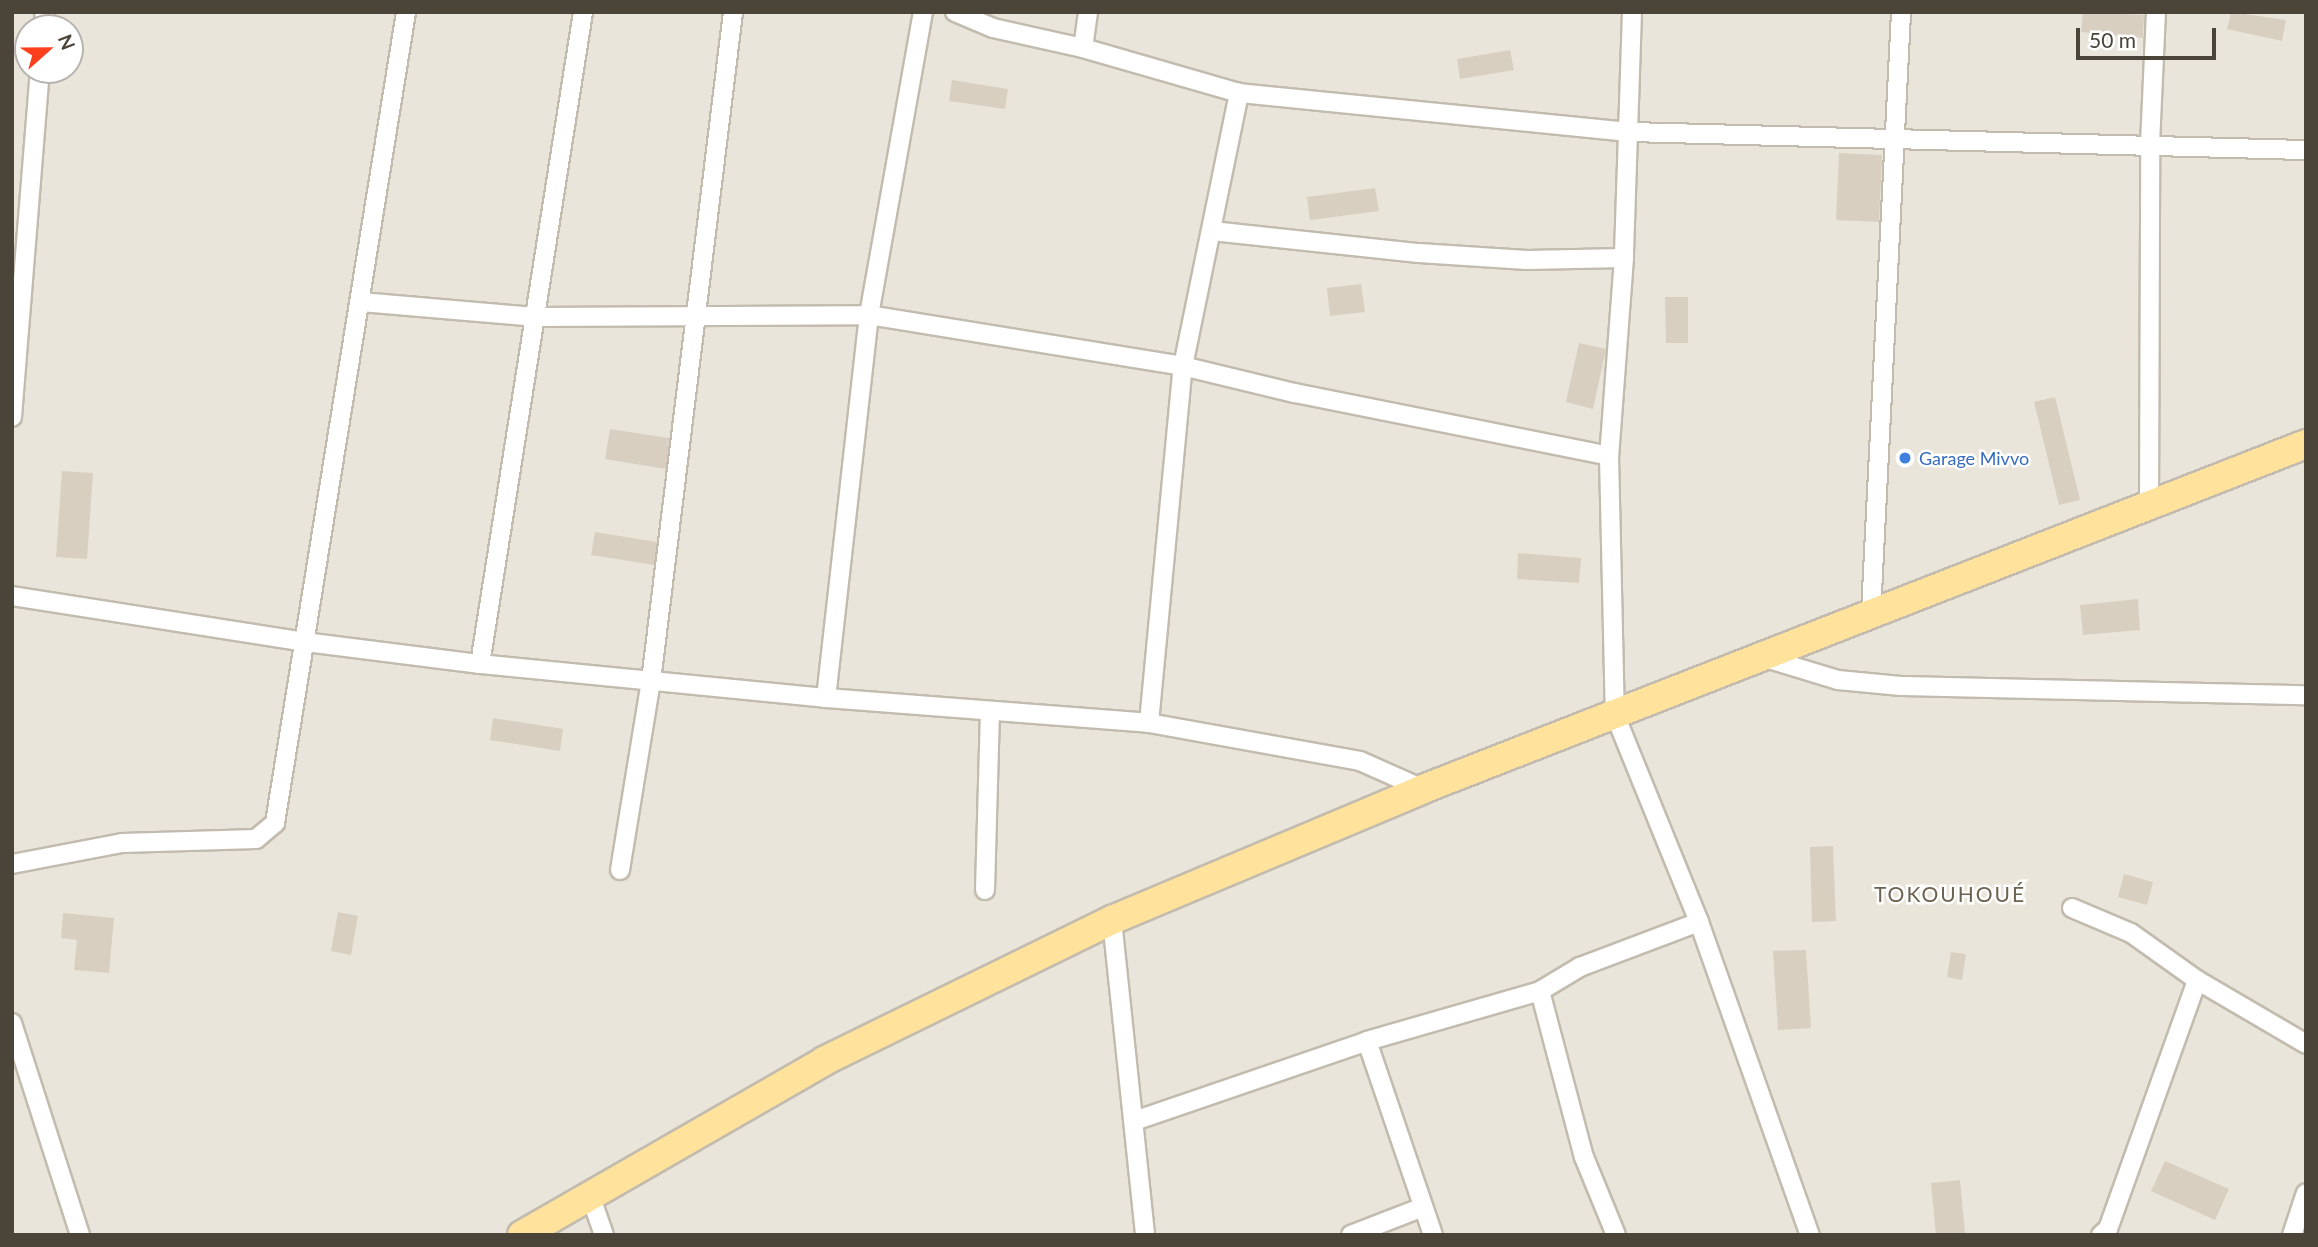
<!DOCTYPE html>
<html>
<head>
<meta charset="utf-8">
<style>
	body { margin:0 }
	#map { position:relative; width:2318px; height:1247px; overflow:hidden; background:#f6f3ec; font-family:Lato,sans-serif }
	div>[style] { position:absolute }
	.residential>* { inset:0; background:#eae5da }
	.building>* { inset:0; background:#d8cfc1 }
	.roads { filter:drop-shadow(2px 0 #c2bbae) drop-shadow(-2px 0 #c2bbae) drop-shadow(0 2px #c2bbae) drop-shadow(0 -2px #c2bbae) }
	.street>* { height:18px; margin:-9px; padding:0 9px; transform-origin:9px; border-radius:9px; background:#fff }
	.primary>* { height:28px; margin:-14px; padding:0 14px; transform-origin:14px; border-radius:14px; background:#ffe39c }
	.dots>* { width:19px; height:19px; translate:-50% -50%; box-sizing:border-box; border:4px solid #fff; border-radius:50% }
	span { translate:-50% -50%; white-space:nowrap; text-align:center; line-height:1.15; -webkit-text-stroke:5px #fff; paint-order:stroke }
	.shop-label { font-size:18px; color:#366cbe }
	.left { translate:0 -50%; text-align:left }
	.quarter-label { font-size:21px; color:#6e6250; letter-spacing:2px }
	.frame { position:absolute; inset:0; border:14px solid #4b4439; pointer-events:none }
	.north { position:absolute; left:14px; top:14px; width:70px; height:70px; box-sizing:border-box; background:#fff; border:2px solid #b7b4b0; border-radius:50%; rotate:69deg; font-size:19px; font-weight:700; line-height:28px; text-align:center; color:#4b4439 }
	.north::after { content:''; display:block; margin:auto; width:24px; height:32px; background:#fc3f1d; clip-path:polygon(50% 0,100% 100%,50% 72%,0 100%) }
	.scale { position:absolute; left:2076px; top:28px; width:140px; height:32px; box-sizing:border-box; border:4px solid #4b4439; border-top:0; padding-left:9px; font-size:21px; line-height:24px; white-space:nowrap; color:#4b4439; -webkit-text-stroke:5px #fff; paint-order:stroke }
</style>
</head>
<body>
<div id="map">
	<div class="residential">
		<i style="clip-path:polygon(evenodd,12px 12px,2306px 12px,2306px 1235px,12px 1235px,12px 12px,28px 28px,70px 28px,70px 70px,28px 70px,28px 28px)"></i>
	</div>
	<div class="building">
		<i style="clip-path:polygon(2083px 12px,2144px 15px,2143px 38px,2081px 32px)"></i>
		<i style="clip-path:polygon(2231px 12px,2286px 20px,2282px 41px,2227px 29px)"></i>
		<i style="clip-path:polygon(1510px 50px,1514px 70px,1460px 79px,1457px 59px)"></i>
		<i style="clip-path:polygon(952px 80px,1008px 89px,1005px 109px,949px 101px)"></i>
		<i style="clip-path:polygon(1839px 153px,1882px 155px,1879px 222px,1836px 220px)"></i>
		<i style="clip-path:polygon(1375px 188px,1379px 211px,1310px 220px,1307px 197px)"></i>
		<i style="clip-path:polygon(1361px 284px,1365px 312px,1330px 316px,1327px 288px)"></i>
		<i style="clip-path:polygon(1665px 297px,1688px 297px,1688px 343px,1666px 343px)"></i>
		<i style="clip-path:polygon(1579px 343px,1606px 349px,1593px 409px,1566px 402px)"></i>
		<i style="clip-path:polygon(2055px 397px,2080px 500px,2059px 505px,2034px 402px)"></i>
		<i style="clip-path:polygon(610px 429px,669px 438px,666px 469px,605px 459px)"></i>
		<i style="clip-path:polygon(62px 471px,93px 473px,87px 559px,56px 557px)"></i>
		<i style="clip-path:polygon(595px 532px,657px 542px,654px 565px,591px 555px)"></i>
		<i style="clip-path:polygon(1518px 553px,1581px 558px,1579px 583px,1517px 579px)"></i>
		<i style="clip-path:polygon(2138px 599px,2140px 630px,2083px 635px,2080px 605px)"></i>
		<i style="clip-path:polygon(493px 718px,563px 729px,560px 751px,490px 740px)"></i>
		<i style="clip-path:polygon(1833px 846px,1836px 921px,1812px 922px,1810px 847px)"></i>
		<i style="clip-path:polygon(2124px 874px,2153px 882px,2147px 905px,2118px 897px)"></i>
		<i style="clip-path:polygon(338px 912px,358px 916px,351px 955px,331px 951px)"></i>
		<i style="clip-path:polygon(63px 913px,114px 918px,109px 973px,74px 970px,77px 940px,61px 938px)"></i>
		<i style="clip-path:polygon(1806px 950px,1811px 1028px,1778px 1030px,1773px 951px)"></i>
		<i style="clip-path:polygon(1951px 952px,1966px 954px,1962px 980px,1947px 977px)"></i>
		<i style="clip-path:polygon(2165px 1161px,2229px 1189px,2215px 1220px,2151px 1191px)"></i>
		<i style="clip-path:polygon(1960px 1180px,1965px 1233px,1936px 1235px,1931px 1183px)"></i>
	</div>
	<div class="roads">
		<div class="street">
			<i style="left:955px;top:12px;width:41px;rotate:22.8deg"></i>
			<i style="left:993px;top:28px;width:92px;rotate:12.5deg"></i>
			<i style="left:1083px;top:48px;width:162px;rotate:16.1deg"></i>
			<i style="left:1239px;top:93px;width:393px;rotate:5.7deg"></i>
			<i style="left:1630px;top:132px;width:676px;rotate:1.53deg"></i>
			<i style="left:1632px;top:12px;width:246px;rotate:91.9deg"></i>
			<i style="left:1624px;top:258px;width:199px;rotate:94.3deg"></i>
			<i style="left:1609px;top:456px;width:259px;rotate:88.7deg"></i>
			<i style="left:1615px;top:715px;width:223px;rotate:67.9deg"></i>
			<i style="left:1699px;top:922px;width:332px;rotate:70.5deg"></i>
			<i style="left:43px;top:28px;width:16px;rotate:-83deg"></i>
			<i style="left:1083px;top:48px;width:36px;rotate:-82deg"></i>
			<i style="left:1212px;top:231px;width:208px;rotate:6.1deg"></i>
			<i style="left:1419px;top:253px;width:108px;rotate:3.7deg"></i>
			<i style="left:1527px;top:260px;width:97px;rotate:-1.2deg"></i>
			<i style="left:361px;top:302px;width:177px;rotate:4.9deg"></i>
			<i style="left:537px;top:317px;width:332px;rotate:-0.3deg"></i>
			<i style="left:869px;top:315px;width:318px;rotate:9.2deg"></i>
			<i style="left:1183px;top:366px;width:115px;rotate:13.6deg"></i>
			<i style="left:1295px;top:393px;width:320px;rotate:11.3deg"></i>
			<i style="left:12px;top:417px;width:348px;rotate:-85.4deg"></i>
			<i style="left:2149px;top:507px;width:363px;rotate:-89.8deg"></i>
			<i style="left:2150px;top:144px;width:132px;rotate:-87.4deg"></i>
			<i style="left:12px;top:596px;width:297px;rotate:8.9deg"></i>
			<i style="left:305px;top:642px;width:176px;rotate:7.2deg"></i>
			<i style="left:480px;top:664px;width:348px;rotate:5.6deg"></i>
			<i style="left:826px;top:698px;width:324px;rotate:4.4deg"></i>
			<i style="left:1149px;top:723px;width:214px;rotate:10.2deg"></i>
			<i style="left:1360px;top:761px;width:69px;rotate:24deg"></i>
			<i style="left:1871px;top:613px;width:602px;rotate:-87.14deg"></i>
			<i style="left:1762px;top:657px;width:79px;rotate:16.8deg"></i>
			<i style="left:1838px;top:680px;width:63px;rotate:5.4deg"></i>
			<i style="left:1901px;top:686px;width:405px;rotate:1.3deg"></i>
			<i style="left:480px;top:664px;width:660px;rotate:-81.02deg"></i>
			<i style="left:826px;top:698px;width:385px;rotate:-83.6deg"></i>
			<i style="left:869px;top:315px;width:308px;rotate:-79.9deg"></i>
			<i style="left:1149px;top:723px;width:359px;rotate:-84.6deg"></i>
			<i style="left:1183px;top:366px;width:279px;rotate:-78.4deg"></i>
			<i style="left:12px;top:864px;width:112px;rotate:-10.8deg"></i>
			<i style="left:122px;top:843px;width:134px;rotate:-1.7deg"></i>
			<i style="left:256px;top:839px;width:25px;rotate:-40deg"></i>
			<i style="left:275px;top:823px;width:822px;rotate:-80.82deg"></i>
			<i style="left:620px;top:870px;width:192px;rotate:-80.7deg"></i>
			<i style="left:651px;top:681px;width:674px;rotate:-83.01deg"></i>
			<i style="left:985px;top:890px;width:178px;rotate:-88.4deg"></i>
			<i style="left:2072px;top:908px;width:64px;rotate:23deg"></i>
			<i style="left:2131px;top:933px;width:81px;rotate:35.5deg"></i>
			<i style="left:2197px;top:980px;width:126px;rotate:30.4deg"></i>
			<i style="left:1112px;top:920px;width:317px;rotate:84deg"></i>
			<i style="left:1540px;top:991px;width:172px;rotate:75.2deg"></i>
			<i style="left:1584px;top:1157px;width:84px;rotate:67.7deg"></i>
			<i style="left:12px;top:1023px;width:223px;rotate:72.2deg"></i>
			<i style="left:1367px;top:1041px;width:205px;rotate:71.2deg"></i>
			<i style="left:1134px;top:1121px;width:246px;rotate:-18.9deg"></i>
			<i style="left:1367px;top:1041px;width:180px;rotate:-16.1deg"></i>
			<i style="left:1540px;top:991px;width:47px;rotate:-31deg"></i>
			<i style="left:1580px;top:967px;width:127px;rotate:-20.7deg"></i>
			<i style="left:590px;top:1195px;width:42px;rotate:70.7deg"></i>
			<i style="left:1351px;top:1235px;width:77px;rotate:-21.3deg"></i>
			<i style="left:2101px;top:1235px;width:9px;rotate:-41deg"></i>
			<i style="left:2108px;top:1229px;width:264px;rotate:-70.3deg"></i>
			<i style="left:2292px;top:1235px;width:44px;rotate:-71.6deg"></i>
		</div>
		<div class="primary">
			<i style="left:522px;top:1235px;width:349px;rotate:-29.9deg"></i>
			<i style="left:824px;top:1061px;width:321px;rotate:-26.1deg"></i>
			<i style="left:1112px;top:920px;width:337px;rotate:-22.8deg"></i>
			<i style="left:1423px;top:789px;width:948px;rotate:-21.34deg"></i>
		</div>
	</div>
	<div class="dots">
		<i style="left:1905px;top:458px;background:#3f7fe0"></i>
	</div>
	<div class="shop-label">
		<span class="left" style="left:1919px;top:458px">Garage Mivvo</span>
	</div>
	<div class="quarter-label">
		<span style="left:1950px;top:894px">TOKOUHOUÉ</span>
	</div>
	<div class="frame"></div>
	<div class="north">N</div>
	<div class="scale">50 m</div>
</div>
</body>
</html>
